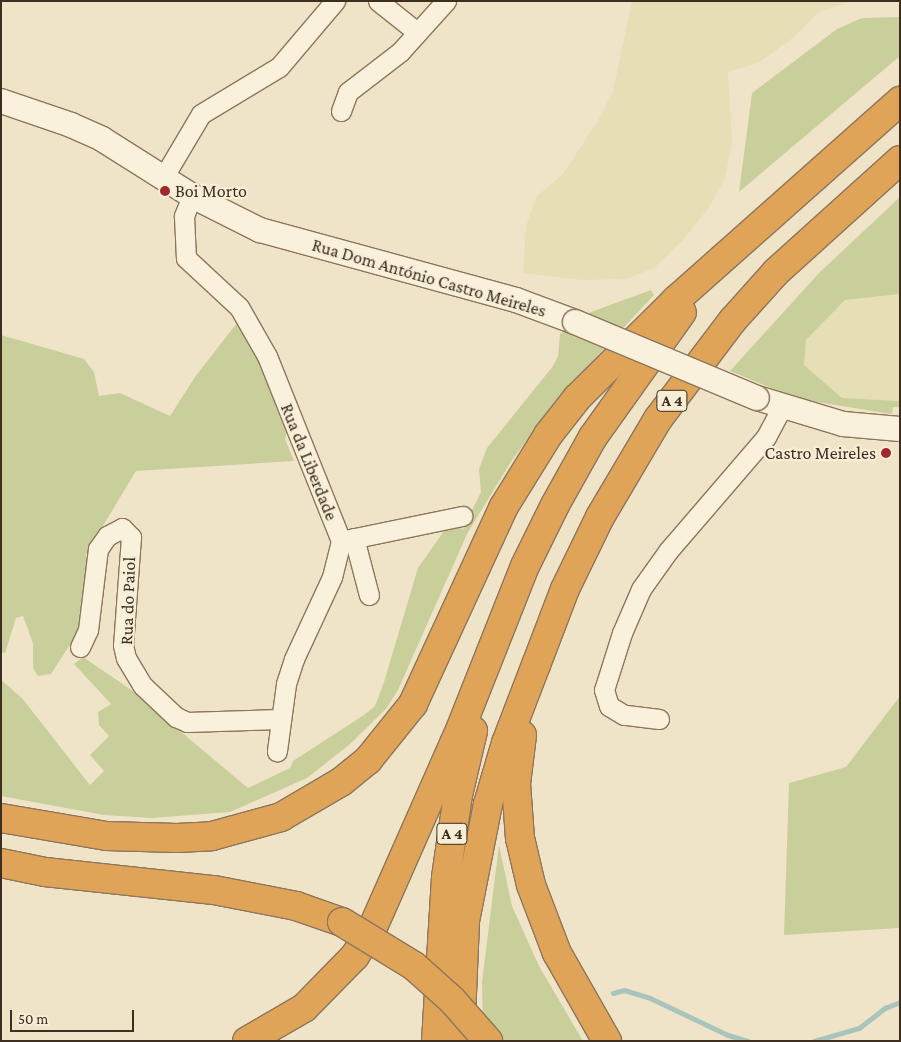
<!DOCTYPE html>
<html>
<head>
<meta charset="utf-8">
<style>
	body { margin:0 }
	#map { position:relative; width:901px; height:1042px; overflow:hidden; background:#f0e4c8; font-family:"Crimson Pro",serif }
	div>[style] { position:absolute }
	.farmland>* { inset:0; background:#e6deb5 }
	.green>* { inset:0; background:#c9cf9b }
	.stream>* { height:5px; margin:-2.5px; padding:0 2.5px; transform-origin:2.5px; border-radius:2.5px; background:#a9c4bc }
	.roads { filter:drop-shadow(1px 0 #8d765c) drop-shadow(-1px 0 #8d765c) drop-shadow(0 1px #8d765c) drop-shadow(0 -1px #8d765c) }
	.minor>* { height:19px; margin:-9.5px; padding:0 9.5px; transform-origin:9.5px; border-radius:9.5px; background:#faf1dc }
	.tertiary>* { height:24px; margin:-12px; padding:0 12px; transform-origin:12px; border-radius:12px; background:#faf1dc }
	.motorway>* { height:28px; margin:-14px; padding:0 14px; transform-origin:14px; border-radius:14px; background:#e0a458 }
	.bridges { filter:drop-shadow(1px 0 #8d765c) drop-shadow(-1px 0 #8d765c) drop-shadow(0 1px #8d765c) drop-shadow(0 -1px #8d765c) }
	.tertiary-bridge>* { height:24px; margin:-12px; padding:0 12px; transform-origin:12px; border-radius:12px; background:#faf1dc }
	.motorway-bridge>* { height:28px; margin:-14px; padding:0 14px; transform-origin:14px; border-radius:14px; background:#e0a458 }
	.dots>* { width:14px; height:14px; translate:-50% -50%; box-sizing:border-box; border:2px solid #f7eed8; border-radius:50% }
	span { translate:-50% -50%; white-space:nowrap; text-align:center; line-height:1.15; -webkit-text-stroke:4.5px #f7eed8; paint-order:stroke }
	.shield-label span { padding:1px 4px; background:#f7eed8; border:1px solid; border-radius:4px; -webkit-text-stroke-width:0 }
	.shield-label { font-size:16px; color:#3d2e20; font-weight:700 }
	.poi-label { font-size:18px; color:#3d2e20 }
	.left { translate:0 -50%; text-align:left }
	.right { translate:-100% -50%; text-align:right }
	.street-label { font-size:18px; color:#3d2e20 }
	.frame { position:absolute; inset:0; border:2px solid #3d2e20; pointer-events:none }
	.scale { position:absolute; left:10px; top:1010px; width:124px; height:22px; box-sizing:border-box; border:2px solid #3d2e20; border-top:0; padding-left:6px; font-size:15px; line-height:18px; white-space:nowrap; color:#3d2e20; -webkit-text-stroke:4px #f7eed8; paint-order:stroke }
</style>
</head>
<body>
<div id="map">
	<div class="farmland">
		<i style="clip-path:polygon(632px 1px,851px 1px,819px 12px,790px 40px,758px 63px,728px 72px,732px 142px,725px 179px,710px 206px,683px 240px,654px 268px,627px 279px,582px 280px,523px 273px,526px 226px,537px 196px,563px 174px,599px 119px,613px 91px)"></i>
		<i style="clip-path:polygon(900px 294px,900px 401px,842px 398px,804px 365px,806px 340px,845px 300px)"></i>
	</div>
	<div class="green">
		<i style="clip-path:polygon(900px 17px,900px 56px,739px 192px,752px 93px,837px 29px,862px 18px)"></i>
		<i style="clip-path:polygon(900px 197px,900px 294px,845px 300px,806px 340px,804px 365px,842px 398px,900px 401px,900px 407px,893px 407px,892px 414px,798px 399px,730px 371px,819px 273px)"></i>
		<i style="clip-path:polygon(651px 290px,654px 295px,559px 397px,512px 460px,467px 534px,398px 690px,386px 709px,349px 745px,307px 778px,230px 812px,152px 818px,104px 815px,1px 796px,1px 680px,22px 698px,90px 785px,104px 771px,90px 755px,109px 736px,99px 725px,98px 712px,111px 704px,74px 664px,83px 657px,130px 689px,248px 788px,290px 768px,293px 761px,364px 715px,375px 706px,384px 682px,418px 568px,444px 531px,453px 526px,463px 529px,481px 492px,479px 469px,487px 448px,553px 366px,558px 356px,560px 334px,591px 312px)"></i>
		<i style="clip-path:polygon(237px 323px,255px 351px,287px 431px,285px 439px,294px 461px,136px 471px,86px 554px,89px 573px,79px 631px,51px 674px,38px 676px,33px 668px,33px 643px,23px 616px,16px 618px,5px 653px,1px 652px,1px 335px,84px 359px,94px 372px,99px 396px,120px 393px,170px 416px,195px 377px)"></i>
		<i style="clip-path:polygon(900px 696px,900px 928px,784px 935px,789px 783px,846px 767px)"></i>
		<i style="clip-path:polygon(499px 845px,512px 906px,539px 966px,583px 1041px,483px 1041px,482px 982px)"></i>
	</div>
	<div class="stream">
		<i style="left:613px;top:993px;width:11px;rotate:-15deg"></i>
		<i style="left:624px;top:990px;width:27px;rotate:17deg"></i>
		<i style="left:650px;top:998px;width:86px;rotate:25.4deg"></i>
		<i style="left:728px;top:1035px;width:21px;rotate:17deg"></i>
		<i style="left:814px;top:1041px;width:47px;rotate:-16.1deg"></i>
		<i style="left:859px;top:1028px;width:33px;rotate:-38deg"></i>
		<i style="left:885px;top:1008px;width:16px;rotate:-22deg"></i>
	</div>
	<div class="roads">
		<div class="minor">
			<i style="left:378px;top:1px;width:50px;rotate:38.5deg"></i>
			<i style="left:341px;top:111px;width:20px;rotate:-70deg"></i>
			<i style="left:348px;top:92px;width:66px;rotate:-37.6deg"></i>
			<i style="left:400px;top:52px;width:69px;rotate:-48deg"></i>
			<i style="left:163px;top:178px;width:74px;rotate:-59.3deg"></i>
			<i style="left:201px;top:114px;width:91px;rotate:-31.1deg"></i>
			<i style="left:279px;top:67px;width:87px;rotate:-49.7deg"></i>
			<i style="left:192px;top:196px;width:22px;rotate:112deg"></i>
			<i style="left:184px;top:216px;width:42px;rotate:87.3deg"></i>
			<i style="left:186px;top:258px;width:72px;rotate:42.8deg"></i>
			<i style="left:239px;top:307px;width:56px;rotate:60.3deg"></i>
			<i style="left:267px;top:356px;width:199px;rotate:68.2deg"></i>
			<i style="left:341px;top:541px;width:37px;rotate:104deg"></i>
			<i style="left:332px;top:577px;width:90px;rotate:114.9deg"></i>
			<i style="left:294px;top:659px;width:26px;rotate:108deg"></i>
			<i style="left:286px;top:684px;width:68px;rotate:97.7deg"></i>
			<i style="left:354px;top:538px;width:59px;rotate:75.3deg"></i>
			<i style="left:341px;top:541px;width:124px;rotate:-11.7deg"></i>
			<i style="left:80px;top:647px;width:19px;rotate:-65deg"></i>
			<i style="left:88px;top:630px;width:82px;rotate:-83deg"></i>
			<i style="left:98px;top:549px;width:16px;rotate:-55deg"></i>
			<i style="left:107px;top:536px;width:17px;rotate:-28deg"></i>
			<i style="left:122px;top:528px;width:13px;rotate:45deg"></i>
			<i style="left:131px;top:537px;width:108px;rotate:94.2deg"></i>
			<i style="left:123px;top:645px;width:13px;rotate:77deg"></i>
			<i style="left:126px;top:658px;width:31px;rotate:59deg"></i>
			<i style="left:142px;top:685px;width:47px;rotate:43.3deg"></i>
			<i style="left:176px;top:717px;width:12px;rotate:24deg"></i>
			<i style="left:187px;top:722px;width:93px;rotate:-1.8deg"></i>
			<i style="left:659px;top:719px;width:35px;rotate:-173deg"></i>
			<i style="left:624px;top:715px;width:17px;rotate:-149deg"></i>
			<i style="left:609px;top:706px;width:17px;rotate:-107deg"></i>
			<i style="left:604px;top:690px;width:60px;rotate:-72.5deg"></i>
			<i style="left:622px;top:633px;width:48px;rotate:-66.6deg"></i>
			<i style="left:641px;top:589px;width:47px;rotate:-54.6deg"></i>
			<i style="left:668px;top:551px;width:150px;rotate:-49.3deg"></i>
			<i style="left:766px;top:437px;width:34px;rotate:-62deg"></i>
		</div>
		<div class="tertiary">
			<i style="left:1px;top:101px;width:74px;rotate:18.9deg"></i>
			<i style="left:71px;top:125px;width:34px;rotate:24deg"></i>
			<i style="left:102px;top:139px;width:107px;rotate:32.3deg"></i>
			<i style="left:192px;top:196px;width:76px;rotate:26.6deg"></i>
			<i style="left:260px;top:230px;width:265px;rotate:15.3deg"></i>
			<i style="left:516px;top:300px;width:63px;rotate:20.4deg"></i>
			<i style="left:757px;top:398px;width:90px;rotate:16.8deg"></i>
			<i style="left:843px;top:424px;width:57px;rotate:5deg"></i>
		</div>
		<div class="motorway">
			<i style="left:522px;top:735px;width:49px;rotate:97deg"></i>
			<i style="left:516px;top:784px;width:54px;rotate:85.8deg"></i>
			<i style="left:520px;top:838px;width:48px;rotate:76.8deg"></i>
			<i style="left:531px;top:885px;width:73px;rotate:69.1deg"></i>
			<i style="left:557px;top:953px;width:101px;rotate:60.4deg"></i>
			<i style="left:1px;top:818px;width:107px;rotate:9.7deg"></i>
			<i style="left:106px;top:836px;width:71px;rotate:1.6deg"></i>
			<i style="left:177px;top:838px;width:35px;rotate:-3deg"></i>
			<i style="left:212px;top:836px;width:72px;rotate:-15.4deg"></i>
			<i style="left:281px;top:817px;width:69px;rotate:-30.3deg"></i>
			<i style="left:341px;top:782px;width:35px;rotate:-39deg"></i>
			<i style="left:368px;top:760px;width:72px;rotate:-51.2deg"></i>
			<i style="left:413px;top:704px;width:216px;rotate:-65.3deg"></i>
			<i style="left:503px;top:508px;width:86px;rotate:-58.3deg"></i>
			<i style="left:548px;top:435px;width:47px;rotate:-51.9deg"></i>
			<i style="left:577px;top:398px;width:139px;rotate:-44.7deg"></i>
			<i style="left:676px;top:300px;width:300px;rotate:-41.6deg"></i>
			<i style="left:1px;top:863px;width:45px;rotate:11.6deg"></i>
			<i style="left:45px;top:872px;width:170px;rotate:6.1deg"></i>
			<i style="left:214px;top:890px;width:84px;rotate:11deg"></i>
			<i style="left:296px;top:906px;width:49px;rotate:19.2deg"></i>
			<i style="left:247px;top:1041px;width:66px;rotate:-30.1deg"></i>
			<i style="left:304px;top:1008px;width:73px;rotate:-45.6deg"></i>
			<i style="left:355px;top:956px;width:34px;rotate:-58deg"></i>
			<i style="left:373px;top:927px;width:215px;rotate:-66.2deg"></i>
			<i style="left:460px;top:730px;width:176px;rotate:-68.4deg"></i>
			<i style="left:525px;top:566px;width:68px;rotate:-63.8deg"></i>
			<i style="left:555px;top:505px;width:78px;rotate:-60.8deg"></i>
			<i style="left:593px;top:437px;width:153px;rotate:-54.5deg"></i>
			<i style="left:436px;top:1041px;width:164px;rotate:-86.5deg"></i>
			<i style="left:446px;top:877px;width:83px;rotate:-81.7deg"></i>
			<i style="left:458px;top:795px;width:66px;rotate:-76.8deg"></i>
			<i style="left:460px;top:1041px;width:120px;rotate:-87.6deg"></i>
			<i style="left:465px;top:921px;width:119px;rotate:-78.9deg"></i>
			<i style="left:488px;top:804px;width:64px;rotate:-73.6deg"></i>
			<i style="left:506px;top:743px;width:84px;rotate:-69deg"></i>
			<i style="left:536px;top:665px;width:81px;rotate:-69.1deg"></i>
			<i style="left:565px;top:589px;width:80px;rotate:-64.1deg"></i>
			<i style="left:600px;top:517px;width:114px;rotate:-59.4deg"></i>
			<i style="left:658px;top:419px;width:124px;rotate:-52.9deg"></i>
			<i style="left:733px;top:320px;width:64px;rotate:-48.1deg"></i>
			<i style="left:776px;top:272px;width:167px;rotate:-42.1deg"></i>
		</div>
	</div>
	<div class="bridges">
		<div class="tertiary-bridge">
			<i style="left:575px;top:322px;width:197px;rotate:22.7deg"></i>
		</div>
		<div class="motorway-bridge">
			<i style="left:342px;top:922px;width:84px;rotate:31.4deg"></i>
			<i style="left:414px;top:966px;width:51px;rotate:41.8deg"></i>
			<i style="left:452px;top:1000px;width:55px;rotate:48.7deg"></i>
		</div>
	</div>
	<div class="dots">
		<i style="left:165px;top:191px;background:#9e2a2b"></i>
		<i style="left:886px;top:453px;background:#9e2a2b"></i>
	</div>
	<div class="shield-label">
		<span style="left:672px;top:401px">A 4</span>
		<span style="left:452px;top:834px">A 4</span>
	</div>
	<div class="poi-label">
		<span class="left" style="left:175px;top:191px">Boi Morto</span>
		<span class="right" style="left:876px;top:453px">Castro Meireles</span>
	</div>
	<div class="street-label">
		<span style="left:429px;top:278px;rotate:16deg">Rua Dom António Castro Meireles</span>
		<span style="left:309px;top:462px;rotate:68deg">Rua da Liberdade</span>
		<span style="left:128px;top:601px;rotate:-88deg">Rua do Paiol</span>
	</div>
	<div class="frame"></div>
	<div class="scale">50 m</div>
</div>
</body>
</html>
